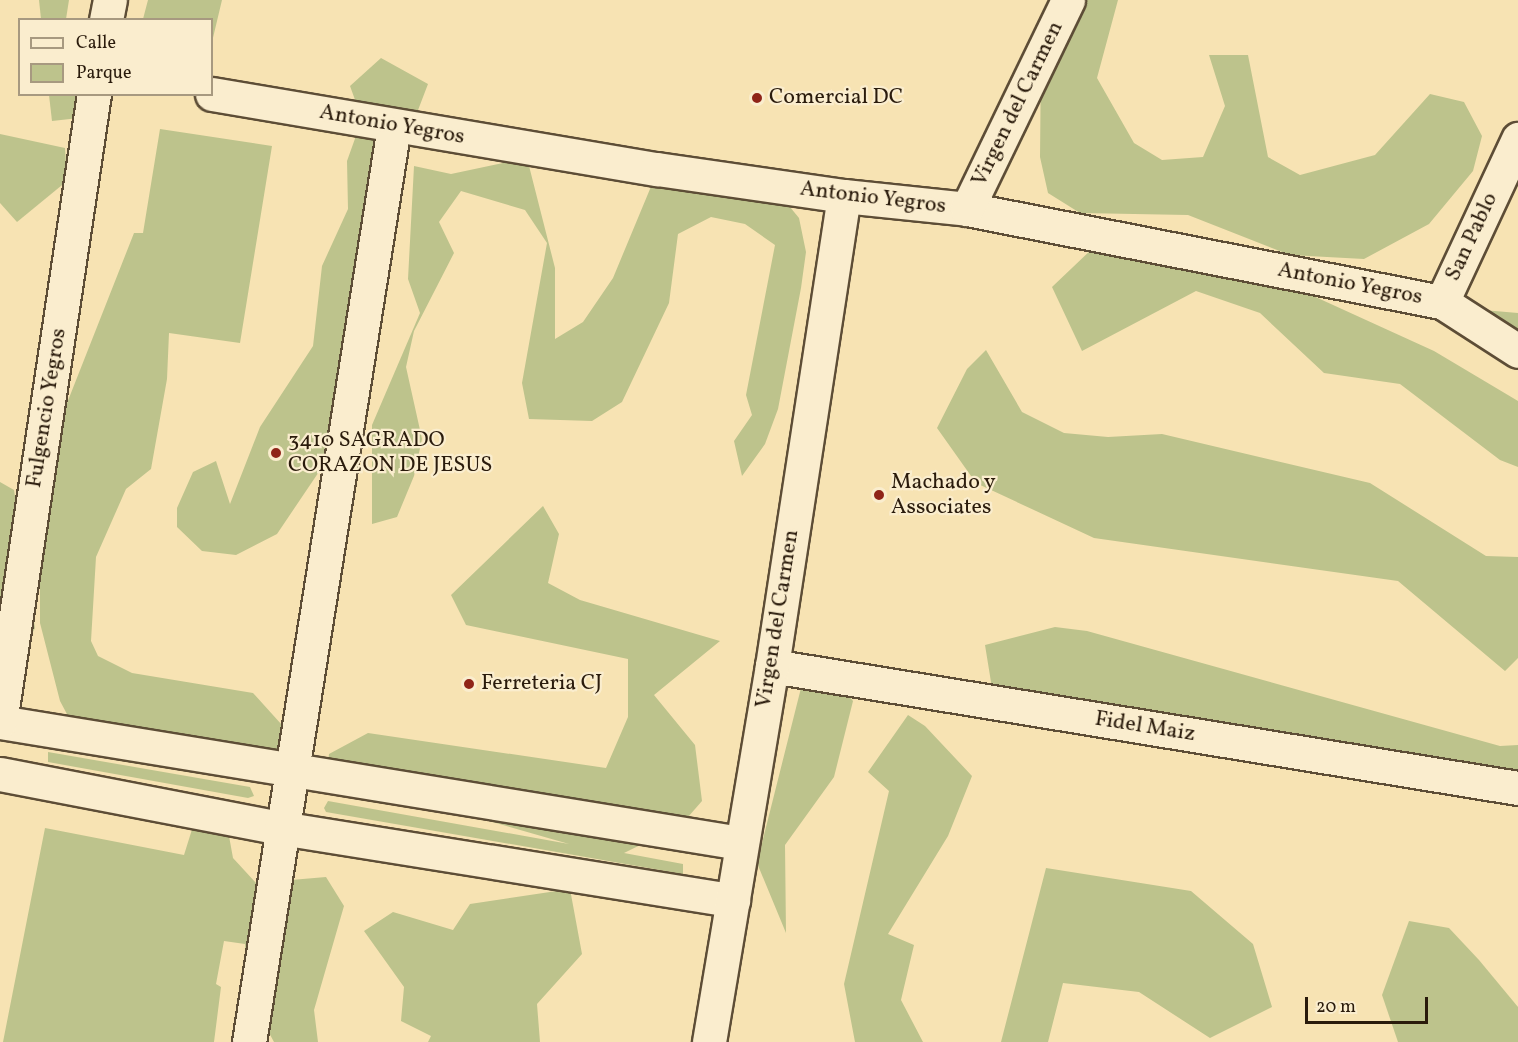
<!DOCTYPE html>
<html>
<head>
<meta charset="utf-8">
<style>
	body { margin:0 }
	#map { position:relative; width:1518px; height:1042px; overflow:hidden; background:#f7e3b3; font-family:Vollkorn,serif }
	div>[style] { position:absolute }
	.green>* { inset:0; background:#bdc38c }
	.roads { filter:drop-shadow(2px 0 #5d4d36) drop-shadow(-2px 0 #5d4d36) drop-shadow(0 2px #5d4d36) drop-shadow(0 -2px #5d4d36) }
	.minor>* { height:33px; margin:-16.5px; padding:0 16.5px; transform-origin:16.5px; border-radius:16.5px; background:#faedce }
	.tertiary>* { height:33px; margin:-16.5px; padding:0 16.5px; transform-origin:16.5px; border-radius:16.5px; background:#faedce }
	.dots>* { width:16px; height:16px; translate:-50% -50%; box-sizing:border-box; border:3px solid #faedce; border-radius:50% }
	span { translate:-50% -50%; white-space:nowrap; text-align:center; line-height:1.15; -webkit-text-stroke:4.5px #faedce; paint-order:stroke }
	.poi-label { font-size:22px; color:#2a1b0c }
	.left { translate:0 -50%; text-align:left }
	.street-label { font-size:22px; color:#2a1b0c }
	.legend { position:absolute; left:18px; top:18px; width:195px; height:78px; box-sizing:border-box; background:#faedce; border:2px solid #a79980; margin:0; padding:8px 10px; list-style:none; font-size:18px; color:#2a1b0c }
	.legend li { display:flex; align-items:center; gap:12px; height:30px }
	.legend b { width:30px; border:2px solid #a79980 }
	.scale { position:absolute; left:1305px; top:997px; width:123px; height:27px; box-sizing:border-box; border:3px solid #2a1b0c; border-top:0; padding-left:8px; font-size:18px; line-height:21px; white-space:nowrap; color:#2a1b0c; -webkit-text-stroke:4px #faedce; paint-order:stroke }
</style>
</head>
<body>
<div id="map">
	<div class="green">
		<i style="clip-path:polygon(39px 0,69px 0,66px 19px,41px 19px)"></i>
		<i style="clip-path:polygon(148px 0,222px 0,212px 42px,212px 20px,143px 19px)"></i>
		<i style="clip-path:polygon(1067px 0,1118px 0,1097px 78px,1134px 143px,1162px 160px,1203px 157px,1225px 106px,1209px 55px,1248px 55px,1268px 157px,1300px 175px,1375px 155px,1430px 94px,1464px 102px,1482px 136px,1473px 171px,1429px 224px,1364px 259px,1290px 255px,1188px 215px,1080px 213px,1048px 193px,1040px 157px,1041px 55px)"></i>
		<i style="clip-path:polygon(381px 58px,428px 84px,415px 118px,372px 168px,337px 445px,277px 534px,236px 555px,202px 551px,177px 527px,177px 508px,193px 472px,216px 461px,230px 504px,260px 427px,313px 346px,322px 266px,348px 209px,347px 161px,362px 119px,350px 86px)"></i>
		<i style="clip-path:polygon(49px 95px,87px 95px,88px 117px,52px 121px)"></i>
		<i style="clip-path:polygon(160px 129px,272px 146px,240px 343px,169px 333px,167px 379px,151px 469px,126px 489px,96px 557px,91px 641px,98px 656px,132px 673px,253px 693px,291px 735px,286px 752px,270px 759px,68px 716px,60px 701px,40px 623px,40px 543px,58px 426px,134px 233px,143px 233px)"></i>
		<i style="clip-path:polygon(0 134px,65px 148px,67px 181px,17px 222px,0 203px)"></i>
		<i style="clip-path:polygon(527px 158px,555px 268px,555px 339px,583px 322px,613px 278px,655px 177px,776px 190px,799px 218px,806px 252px,801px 288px,778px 409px,765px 444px,742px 476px,734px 441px,752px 415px,746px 395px,775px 245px,745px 224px,711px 217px,678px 234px,669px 303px,622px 402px,592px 421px,529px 419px,522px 383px,547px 243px,525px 210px,461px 191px,439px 222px,454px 253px,414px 331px,406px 367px,422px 439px,414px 476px,397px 517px,372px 524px,372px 425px,420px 313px,408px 279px,414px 166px,451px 174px)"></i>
		<i style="clip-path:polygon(1093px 248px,1232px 259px,1434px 351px,1518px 401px,1518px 467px,1500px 460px,1400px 384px,1324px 373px,1260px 313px,1196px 291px,1082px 351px,1052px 287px)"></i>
		<i style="clip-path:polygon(1483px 310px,1518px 313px,1518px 341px)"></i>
		<i style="clip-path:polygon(986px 350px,1022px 412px,1064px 433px,1108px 437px,1162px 434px,1370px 483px,1486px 556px,1518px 557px,1518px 658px,1505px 671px,1398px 581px,1094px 538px,976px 483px,937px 428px,967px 369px)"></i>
		<i style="clip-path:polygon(0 482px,14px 490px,35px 628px,0 696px)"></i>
		<i style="clip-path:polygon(543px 506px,559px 534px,548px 583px,580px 600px,720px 641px,654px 695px,695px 745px,702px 801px,681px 825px,624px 853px,683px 864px,683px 874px,326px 812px,324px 808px,328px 801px,569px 844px,342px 779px,327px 771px,329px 754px,368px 733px,606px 768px,628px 717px,628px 659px,466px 625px,451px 595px)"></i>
		<i style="clip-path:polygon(1055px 627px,1087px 631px,1500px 746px,1518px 745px,1518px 787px,996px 713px,985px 645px)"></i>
		<i style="clip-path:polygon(802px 684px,849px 696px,853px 701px,834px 777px,785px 845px,786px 933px,757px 863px)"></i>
		<i style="clip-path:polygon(908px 715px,925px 726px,972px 776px,948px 836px,888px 934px,914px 945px,901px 1000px,923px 1042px,855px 1042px,844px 984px,889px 791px,868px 772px)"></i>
		<i style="clip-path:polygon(48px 752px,250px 787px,254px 796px,248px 798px,48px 762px)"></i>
		<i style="clip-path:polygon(194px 823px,227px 825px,233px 858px,256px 883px,326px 877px,344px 906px,314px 1010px,318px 1042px,274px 1042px,247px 992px,245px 944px,224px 941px,216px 984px,221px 987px,214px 1042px,3px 1042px,45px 828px,184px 855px)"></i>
		<i style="clip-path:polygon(1046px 868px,1191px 891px,1253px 944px,1272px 1007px,1210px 1038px,1139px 992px,1063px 983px,1048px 1042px,1001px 1042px)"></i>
		<i style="clip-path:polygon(570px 889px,582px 954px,537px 1004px,540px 1042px,428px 1042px,431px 1036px,401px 1021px,404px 987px,364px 931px,393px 912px,453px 930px,470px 904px)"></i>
		<i style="clip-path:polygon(1409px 921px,1449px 928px,1479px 960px,1518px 1007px,1518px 1042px,1398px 1042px,1382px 995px)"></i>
	</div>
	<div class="roads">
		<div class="minor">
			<i style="left:212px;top:94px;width:451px;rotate:9.6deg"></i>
			<i style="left:657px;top:169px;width:189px;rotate:8.2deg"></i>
			<i style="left:844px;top:196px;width:124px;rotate:6deg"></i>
			<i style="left:967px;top:209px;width:484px;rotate:11.1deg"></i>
			<i style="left:1442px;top:302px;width:90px;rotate:32.8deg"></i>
			<i style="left:967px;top:209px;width:232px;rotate:-64.2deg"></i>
			<i style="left:1442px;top:302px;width:180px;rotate:-65deg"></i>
			<i style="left:772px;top:666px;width:756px;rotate:9.29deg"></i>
			<i style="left:0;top:722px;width:750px;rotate:9.29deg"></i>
			<i style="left:0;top:774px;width:286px;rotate:10.9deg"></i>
			<i style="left:281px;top:828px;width:458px;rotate:9.1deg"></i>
			<i style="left:249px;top:1042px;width:927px;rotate:-81deg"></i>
			<i style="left:709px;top:1042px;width:381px;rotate:-80.5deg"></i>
			<i style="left:772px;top:666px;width:475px;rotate:-81.3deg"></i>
		</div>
		<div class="tertiary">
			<i style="left:106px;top:20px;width:20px;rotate:-79deg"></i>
			<i style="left:0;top:722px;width:635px;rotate:-81.49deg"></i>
		</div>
	</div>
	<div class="dots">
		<i style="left:757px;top:98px;background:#8f2418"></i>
		<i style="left:276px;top:453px;background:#8f2418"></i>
		<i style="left:879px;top:495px;background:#8f2418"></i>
		<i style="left:469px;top:684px;background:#8f2418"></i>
	</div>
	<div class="poi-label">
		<span class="left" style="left:769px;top:98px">Comercial DC</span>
		<span class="left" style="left:288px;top:453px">3410 SAGRADO<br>CORAZON DE JESUS</span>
		<span class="left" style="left:891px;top:495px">Machado y<br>Associates</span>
		<span class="left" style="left:481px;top:684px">Ferreteria CJ</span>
	</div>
	<div class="street-label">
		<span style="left:1018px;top:104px;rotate:-64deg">Virgen del Carmen</span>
		<span style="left:392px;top:125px;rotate:10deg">Antonio Yegros</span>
		<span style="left:873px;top:198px;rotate:7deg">Antonio Yegros</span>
		<span style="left:1472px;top:237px;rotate:-65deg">San Pablo</span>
		<span style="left:1350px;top:284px;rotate:11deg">Antonio Yegros</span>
		<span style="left:47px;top:408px;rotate:-81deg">Fulgencio Yegros</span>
		<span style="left:778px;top:619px;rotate:-81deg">Virgen del Carmen</span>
		<span style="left:1145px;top:727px;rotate:9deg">Fidel Maiz</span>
	</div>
	<ul class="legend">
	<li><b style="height:8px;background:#faedce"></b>Calle</li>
	<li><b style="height:16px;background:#bdc38c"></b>Parque</li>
	</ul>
	<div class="scale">20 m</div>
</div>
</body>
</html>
